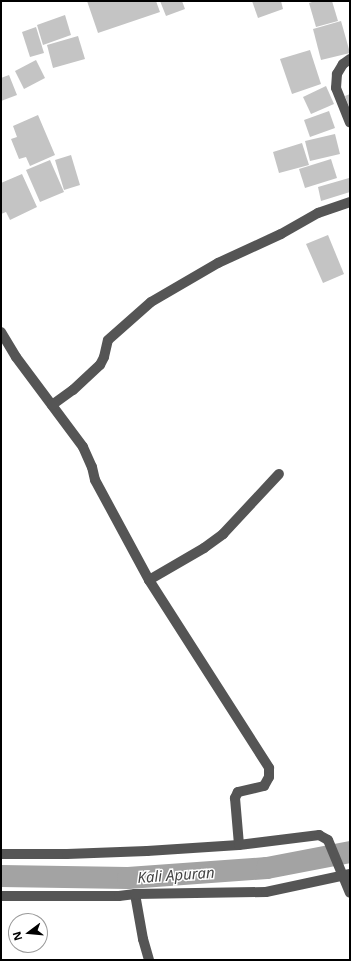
<!DOCTYPE html>
<html>
<head>
<meta charset="utf-8">
<style>
	body { margin:0 }
	#map { position:relative; width:351px; height:961px; overflow:hidden; background:#fff; font-family:"Noto Sans",sans-serif }
	div>[style] { position:absolute }
	.canal>* { height:22px; margin:-11px; padding:0 11px; transform-origin:11px; border-radius:11px; background:#a3a3a3 }
	.building>* { inset:0; background:#c4c4c4 }
	.minor>* { height:10px; margin:-5px; padding:0 5px; transform-origin:5px; border-radius:5px; background:#555 }
	span { translate:-50% -50%; white-space:nowrap; text-align:center; line-height:1.15; -webkit-text-stroke:3px #fff; paint-order:stroke }
	.water-label { font-size:15px; color:#444; font-style:italic }
	.frame { position:absolute; inset:0; border:2px solid #000; pointer-events:none }
	.north { position:absolute; left:8px; top:913px; width:40px; height:40px; box-sizing:border-box; background:#fff; border:1px solid #999; border-radius:50%; rotate:254deg; font-size:11px; font-weight:700; line-height:16px; text-align:center; color:#000 }
	.north::after { content:''; display:block; margin:auto; width:14px; height:18px; background:#000; clip-path:polygon(50% 0,100% 100%,50% 72%,0 100%) }
</style>
</head>
<body>
<div id="map">
	<div class="canal">
		<i style="left:1px;top:876px;width:127px;rotate:0.9deg"></i>
		<i style="left:128px;top:878px;width:139px;rotate:-4.1deg"></i>
		<i style="left:267px;top:868px;width:85px;rotate:-10.9deg"></i>
	</div>
	<div class="building">
		<i style="clip-path:polygon(87px 1px,156px 1px,160px 12px,98px 33px)"></i>
		<i style="clip-path:polygon(160px 1px,182px 1px,185px 9px,166px 16px)"></i>
		<i style="clip-path:polygon(252px 1px,281px 1px,283px 9px,258px 18px)"></i>
		<i style="clip-path:polygon(315px 1px,332px 1px,338px 21px,316px 27px,309px 3px)"></i>
		<i style="clip-path:polygon(65px 15px,71px 35px,43px 45px,37px 25px)"></i>
		<i style="clip-path:polygon(341px 21px,350px 53px,321px 60px,313px 29px)"></i>
		<i style="clip-path:polygon(36px 27px,44px 53px,30px 57px,22px 32px)"></i>
		<i style="clip-path:polygon(78px 36px,85px 59px,53px 68px,47px 45px)"></i>
		<i style="clip-path:polygon(310px 50px,321px 84px,292px 94px,280px 59px)"></i>
		<i style="clip-path:polygon(36px 60px,45px 78px,24px 89px,15px 71px)"></i>
		<i style="clip-path:polygon(9px 75px,17px 95px,1px 101px,1px 78px)"></i>
		<i style="clip-path:polygon(326px 86px,334px 104px,311px 114px,303px 97px)"></i>
		<i style="clip-path:polygon(350px 94px,350px 109px,345px 96px)"></i>
		<i style="clip-path:polygon(329px 111px,335px 128px,310px 137px,304px 120px)"></i>
		<i style="clip-path:polygon(38px 115px,55px 155px,30px 166px,26px 157px,19px 159px,11px 139px,17px 137px,13px 126px)"></i>
		<i style="clip-path:polygon(335px 134px,340px 154px,310px 161px,305px 141px)"></i>
		<i style="clip-path:polygon(302px 143px,309px 165px,279px 173px,273px 152px)"></i>
		<i style="clip-path:polygon(71px 155px,80px 185px,64px 190px,55px 160px)"></i>
		<i style="clip-path:polygon(331px 159px,337px 178px,305px 188px,299px 169px)"></i>
		<i style="clip-path:polygon(50px 160px,64px 192px,40px 202px,26px 170px)"></i>
		<i style="clip-path:polygon(22px 174px,37px 207px,10px 220px,6px 212px,1px 214px,1px 183px)"></i>
		<i style="clip-path:polygon(349px 178px,350px 192px,321px 201px,318px 187px)"></i>
		<i style="clip-path:polygon(328px 235px,344px 274px,323px 283px,306px 244px)"></i>
	</div>
	<div class="minor">
		<i style="left:350px;top:59px;width:9px;rotate:144deg"></i>
		<i style="left:343px;top:64px;width:12px;rotate:121deg"></i>
		<i style="left:337px;top:74px;width:14px;rotate:94deg"></i>
		<i style="left:336px;top:88px;width:37px;rotate:68deg"></i>
		<i style="left:1px;top:332px;width:29px;rotate:59deg"></i>
		<i style="left:16px;top:357px;width:112px;rotate:53.3deg"></i>
		<i style="left:83px;top:447px;width:22px;rotate:66deg"></i>
		<i style="left:92px;top:467px;width:13px;rotate:77deg"></i>
		<i style="left:95px;top:480px;width:114px;rotate:61.6deg"></i>
		<i style="left:149px;top:580px;width:223px;rotate:57.4deg"></i>
		<i style="left:269px;top:768px;width:9px;rotate:90deg"></i>
		<i style="left:269px;top:777px;width:10px;rotate:119deg"></i>
		<i style="left:264px;top:786px;width:27px;rotate:167deg"></i>
		<i style="left:238px;top:792px;width:7px;rotate:117deg"></i>
		<i style="left:235px;top:798px;width:47px;rotate:85.1deg"></i>
		<i style="left:52px;top:405px;width:26px;rotate:-36deg"></i>
		<i style="left:73px;top:390px;width:37px;rotate:-43deg"></i>
		<i style="left:100px;top:365px;width:9px;rotate:-63deg"></i>
		<i style="left:104px;top:357px;width:17px;rotate:-77deg"></i>
		<i style="left:108px;top:340px;width:57px;rotate:-41.5deg"></i>
		<i style="left:151px;top:302px;width:78px;rotate:-30.2deg"></i>
		<i style="left:218px;top:263px;width:69px;rotate:-24.7deg"></i>
		<i style="left:281px;top:234px;width:43px;rotate:-29.6deg"></i>
		<i style="left:318px;top:213px;width:34px;rotate:-19deg"></i>
		<i style="left:149px;top:580px;width:64px;rotate:-30.2deg"></i>
		<i style="left:204px;top:548px;width:24px;rotate:-36deg"></i>
		<i style="left:223px;top:534px;width:82px;rotate:-47deg"></i>
		<i style="left:1px;top:854px;width:66px"></i>
		<i style="left:67px;top:854px;width:80px;rotate:-2.1deg"></i>
		<i style="left:147px;top:851px;width:92px;rotate:-3.7deg"></i>
		<i style="left:239px;top:845px;width:81px;rotate:-7.1deg"></i>
		<i style="left:319px;top:835px;width:10px;rotate:29deg"></i>
		<i style="left:328px;top:840px;width:57px;rotate:67.5deg"></i>
		<i style="left:135px;top:894px;width:46px;rotate:79.9deg"></i>
		<i style="left:143px;top:939px;width:22px;rotate:74deg"></i>
		<i style="left:1px;top:896px;width:118px"></i>
		<i style="left:119px;top:896px;width:16px;rotate:-7deg"></i>
		<i style="left:135px;top:894px;width:131px;rotate:-0.9deg"></i>
		<i style="left:266px;top:892px;width:86px;rotate:-12.1deg"></i>
	</div>
	<div class="water-label">
		<span style="left:176px;top:875px;rotate:-4deg">Kali Apuran</span>
	</div>
	<div class="frame"></div>
	<div class="north">N</div>
</div>
</body>
</html>
